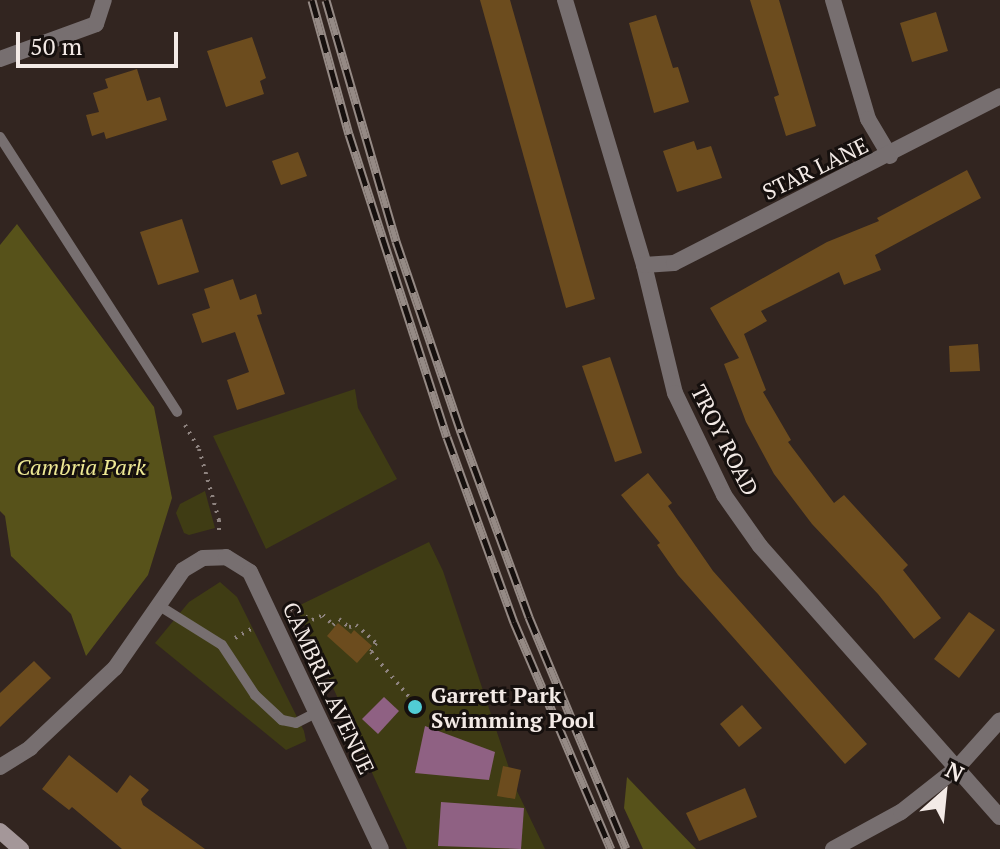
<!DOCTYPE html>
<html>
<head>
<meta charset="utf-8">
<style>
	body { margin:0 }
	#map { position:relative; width:1000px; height:849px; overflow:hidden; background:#322520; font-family:"PT Serif",serif }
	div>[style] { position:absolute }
	.green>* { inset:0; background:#3f3c14 }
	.forest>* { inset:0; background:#57521a }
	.water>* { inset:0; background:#8f6183 }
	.building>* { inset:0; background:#6c4c1e }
	.path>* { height:4px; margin-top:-2px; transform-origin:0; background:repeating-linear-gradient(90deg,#8e837f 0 2px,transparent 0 8px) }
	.lane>* { height:10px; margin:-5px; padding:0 5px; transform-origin:5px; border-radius:5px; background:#776f70 }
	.street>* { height:16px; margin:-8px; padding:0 8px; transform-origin:8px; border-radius:8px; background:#776f70 }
	.secondary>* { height:16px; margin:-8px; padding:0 8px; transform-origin:8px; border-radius:8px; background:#a49799 }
	.rail>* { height:9px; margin-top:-4.5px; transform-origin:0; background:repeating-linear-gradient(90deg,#16100e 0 18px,#958a85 0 36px); box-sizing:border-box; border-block:2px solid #958a85 }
	.dots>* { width:22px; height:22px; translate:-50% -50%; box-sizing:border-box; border:4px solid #16100e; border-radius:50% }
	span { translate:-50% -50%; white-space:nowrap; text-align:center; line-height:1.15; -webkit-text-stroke:6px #16100e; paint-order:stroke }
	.street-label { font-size:22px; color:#f3eae6 }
	.park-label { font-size:22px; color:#eee894; font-style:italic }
	.poi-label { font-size:22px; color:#f3eae6; font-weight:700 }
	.left { translate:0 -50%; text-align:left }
	.north { position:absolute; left:904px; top:753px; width:80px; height:80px; -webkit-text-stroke:6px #16100e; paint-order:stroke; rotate:27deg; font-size:22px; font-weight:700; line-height:32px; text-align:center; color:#f3eae6 }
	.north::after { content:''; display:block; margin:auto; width:28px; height:36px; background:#f3eae6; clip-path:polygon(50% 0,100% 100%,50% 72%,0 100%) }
	.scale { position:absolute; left:16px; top:32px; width:162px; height:36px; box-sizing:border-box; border:4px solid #f3eae6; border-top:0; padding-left:10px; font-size:24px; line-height:28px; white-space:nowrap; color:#f3eae6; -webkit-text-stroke:6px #16100e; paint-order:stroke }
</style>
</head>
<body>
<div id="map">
	<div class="green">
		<i style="clip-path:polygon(355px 389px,358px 408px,397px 479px,266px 549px,213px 436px)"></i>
		<i style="clip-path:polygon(205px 491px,215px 528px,189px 535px,184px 533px,176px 513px,180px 504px)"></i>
		<i style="clip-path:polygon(429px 542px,443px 571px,516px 789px,545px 849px,407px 849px,296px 607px)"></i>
		<i style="clip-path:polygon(220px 582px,237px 597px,304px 731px,306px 741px,286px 750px,155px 643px,189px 602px)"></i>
	</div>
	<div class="forest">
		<i style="clip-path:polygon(17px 224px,154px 407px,172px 498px,148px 575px,86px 656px,71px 614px,11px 556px,5px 516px,0 511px,0 245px)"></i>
		<i style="clip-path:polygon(627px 777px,696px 849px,643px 849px,624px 808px)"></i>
	</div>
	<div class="water">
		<i style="clip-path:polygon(384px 697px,399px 711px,378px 734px,362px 719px)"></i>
		<i style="clip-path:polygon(425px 726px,495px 752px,489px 780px,415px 773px)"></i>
		<i style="clip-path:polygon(441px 802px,524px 808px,521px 849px,438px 846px)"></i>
	</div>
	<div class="building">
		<i style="clip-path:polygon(480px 0,510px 0,595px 299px,566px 308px)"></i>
		<i style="clip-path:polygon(750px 0,779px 0,816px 126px,786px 136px,774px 97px,779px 95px)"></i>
		<i style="clip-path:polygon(936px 12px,948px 51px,912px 62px,900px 23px)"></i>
		<i style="clip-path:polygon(656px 15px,673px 68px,678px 67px,689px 102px,654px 113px,629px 23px)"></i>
		<i style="clip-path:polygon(252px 37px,266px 78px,260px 81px,264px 94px,226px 107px,207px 51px)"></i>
		<i style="clip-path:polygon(137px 69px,147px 101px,160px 97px,167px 120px,106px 139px,104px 132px,92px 136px,86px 115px,99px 112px,93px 93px,108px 88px,105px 79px)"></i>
		<i style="clip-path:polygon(694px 141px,697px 150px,711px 146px,722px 178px,677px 192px,663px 151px)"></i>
		<i style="clip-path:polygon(298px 152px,307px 176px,281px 185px,272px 161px)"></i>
		<i style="clip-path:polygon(967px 170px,981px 198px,875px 255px,881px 270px,844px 285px,839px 272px,761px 311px,767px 321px,744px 334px,766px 390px,763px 392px,791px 440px,788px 442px,834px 503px,844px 495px,908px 565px,903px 570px,941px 618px,914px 639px,878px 594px,812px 524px,774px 474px,746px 422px,724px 364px,739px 358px,710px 308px,827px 242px,879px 221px,877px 218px)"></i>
		<i style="clip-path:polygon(182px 219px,199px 272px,158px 285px,140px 232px)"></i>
		<i style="clip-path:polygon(233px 279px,240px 300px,256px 294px,262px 314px,257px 315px,285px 394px,237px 410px,227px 380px,249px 372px,235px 332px,202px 343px,192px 314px,210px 308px,204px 289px)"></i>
		<i style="clip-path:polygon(978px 344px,980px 371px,950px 372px,949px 346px)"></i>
		<i style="clip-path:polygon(610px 357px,642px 453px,615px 462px,582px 366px)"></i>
		<i style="clip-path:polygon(648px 473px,672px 503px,668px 506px,713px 571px,867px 744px,845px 764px,678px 575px,657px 545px,660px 543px,621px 495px)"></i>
		<i style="clip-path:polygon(969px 612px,995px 630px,959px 678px,934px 659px)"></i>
		<i style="clip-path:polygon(338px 623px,351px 634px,354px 630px,372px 646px,357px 663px,327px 636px)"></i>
		<i style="clip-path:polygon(34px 661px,51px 678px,0 727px,0 693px)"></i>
		<i style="clip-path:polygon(742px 705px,762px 728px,739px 747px,720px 724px)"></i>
		<i style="clip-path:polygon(69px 755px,117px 793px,130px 775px,149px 790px,141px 799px,143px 805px,205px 849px,122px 849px,72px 807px,69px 810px,42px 789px)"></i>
		<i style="clip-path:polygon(503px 766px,521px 770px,515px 799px,497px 796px)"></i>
		<i style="clip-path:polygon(745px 788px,757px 817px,699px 841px,686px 813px)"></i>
	</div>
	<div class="path">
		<i style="left:185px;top:425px;width:28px;rotate:60deg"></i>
		<i style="left:199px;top:449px;width:74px;rotate:74.3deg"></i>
		<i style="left:219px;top:520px;width:16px;rotate:90deg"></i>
		<i style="left:291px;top:609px;width:24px;rotate:28deg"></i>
		<i style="left:312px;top:620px;width:12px;rotate:-24deg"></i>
		<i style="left:323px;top:615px;width:14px;rotate:45deg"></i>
		<i style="left:333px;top:625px;width:8px;rotate:-45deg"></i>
		<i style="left:339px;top:619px;width:13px;rotate:39deg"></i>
		<i style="left:349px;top:627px;width:7px;rotate:-16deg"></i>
		<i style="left:356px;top:625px;width:27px;rotate:42deg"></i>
		<i style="left:376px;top:643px;width:10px;rotate:119deg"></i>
		<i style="left:371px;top:652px;width:60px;rotate:49.7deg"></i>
		<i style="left:235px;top:638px;width:23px;rotate:-29deg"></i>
	</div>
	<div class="lane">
		<i style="left:0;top:137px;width:327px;rotate:57.2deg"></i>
		<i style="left:158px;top:605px;width:75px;rotate:32deg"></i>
		<i style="left:222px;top:645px;width:60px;rotate:56.6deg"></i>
		<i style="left:255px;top:695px;width:37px;rotate:43deg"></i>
		<i style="left:282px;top:720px;width:14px;rotate:12deg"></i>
		<i style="left:296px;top:723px;width:22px;rotate:-27deg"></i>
	</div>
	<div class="street">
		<i style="left:565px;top:0;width:277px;rotate:73.4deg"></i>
		<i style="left:644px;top:265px;width:132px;rotate:76.4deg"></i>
		<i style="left:675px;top:393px;width:113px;rotate:64.3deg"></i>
		<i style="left:724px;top:495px;width:62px;rotate:54.8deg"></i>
		<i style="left:760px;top:546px;width:362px;rotate:48.5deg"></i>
		<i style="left:833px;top:0;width:124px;rotate:73.6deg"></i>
		<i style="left:868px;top:119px;width:43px;rotate:59.3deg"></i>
		<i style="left:0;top:59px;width:102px;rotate:-20deg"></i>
		<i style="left:96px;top:24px;width:25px;rotate:-72deg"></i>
		<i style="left:644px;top:265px;width:30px;rotate:-4deg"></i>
		<i style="left:674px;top:263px;width:366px;rotate:-27.1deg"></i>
		<i style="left:0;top:767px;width:36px;rotate:-32deg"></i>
		<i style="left:30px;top:748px;width:117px;rotate:-43.3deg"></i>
		<i style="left:115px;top:668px;width:119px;rotate:-55.2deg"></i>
		<i style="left:183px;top:570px;width:23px;rotate:-31deg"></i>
		<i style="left:203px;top:558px;width:23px;rotate:-2deg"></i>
		<i style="left:226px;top:557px;width:28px;rotate:32deg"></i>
		<i style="left:250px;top:572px;width:306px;rotate:64.7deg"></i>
		<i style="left:833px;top:849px;width:77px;rotate:-28.6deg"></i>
		<i style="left:901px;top:812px;width:71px;rotate:-38.2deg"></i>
		<i style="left:957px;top:768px;width:64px;rotate:-48.1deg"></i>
	</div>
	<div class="secondary">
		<i style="left:0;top:831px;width:28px;rotate:41deg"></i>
	</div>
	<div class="rail">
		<i style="left:312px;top:0;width:139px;rotate:74.6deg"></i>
		<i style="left:349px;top:134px;width:318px;rotate:72.1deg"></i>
		<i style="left:447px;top:437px;width:197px;rotate:70.1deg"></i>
		<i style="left:514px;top:622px;width:247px;rotate:66.9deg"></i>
		<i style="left:326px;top:0;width:251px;rotate:73.8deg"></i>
		<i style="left:396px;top:241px;width:202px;rotate:71.2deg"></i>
		<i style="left:461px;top:432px;width:197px;rotate:69.8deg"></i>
		<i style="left:529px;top:617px;width:251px;rotate:67.3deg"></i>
	</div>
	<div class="dots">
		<i style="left:415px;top:707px;background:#51ccd4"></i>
	</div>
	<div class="street-label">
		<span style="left:815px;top:168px;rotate:-26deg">STAR LANE</span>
		<span style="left:725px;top:440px;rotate:63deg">TROY ROAD</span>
		<span style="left:329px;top:688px;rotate:65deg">CAMBRIA AVENUE</span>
	</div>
	<div class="park-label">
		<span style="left:81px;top:467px">Cambria Park</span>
	</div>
	<div class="poi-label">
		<span class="left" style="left:431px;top:707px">Garrett Park<br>Swimming Pool</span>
	</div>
	<div class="north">N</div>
	<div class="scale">50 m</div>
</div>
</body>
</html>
